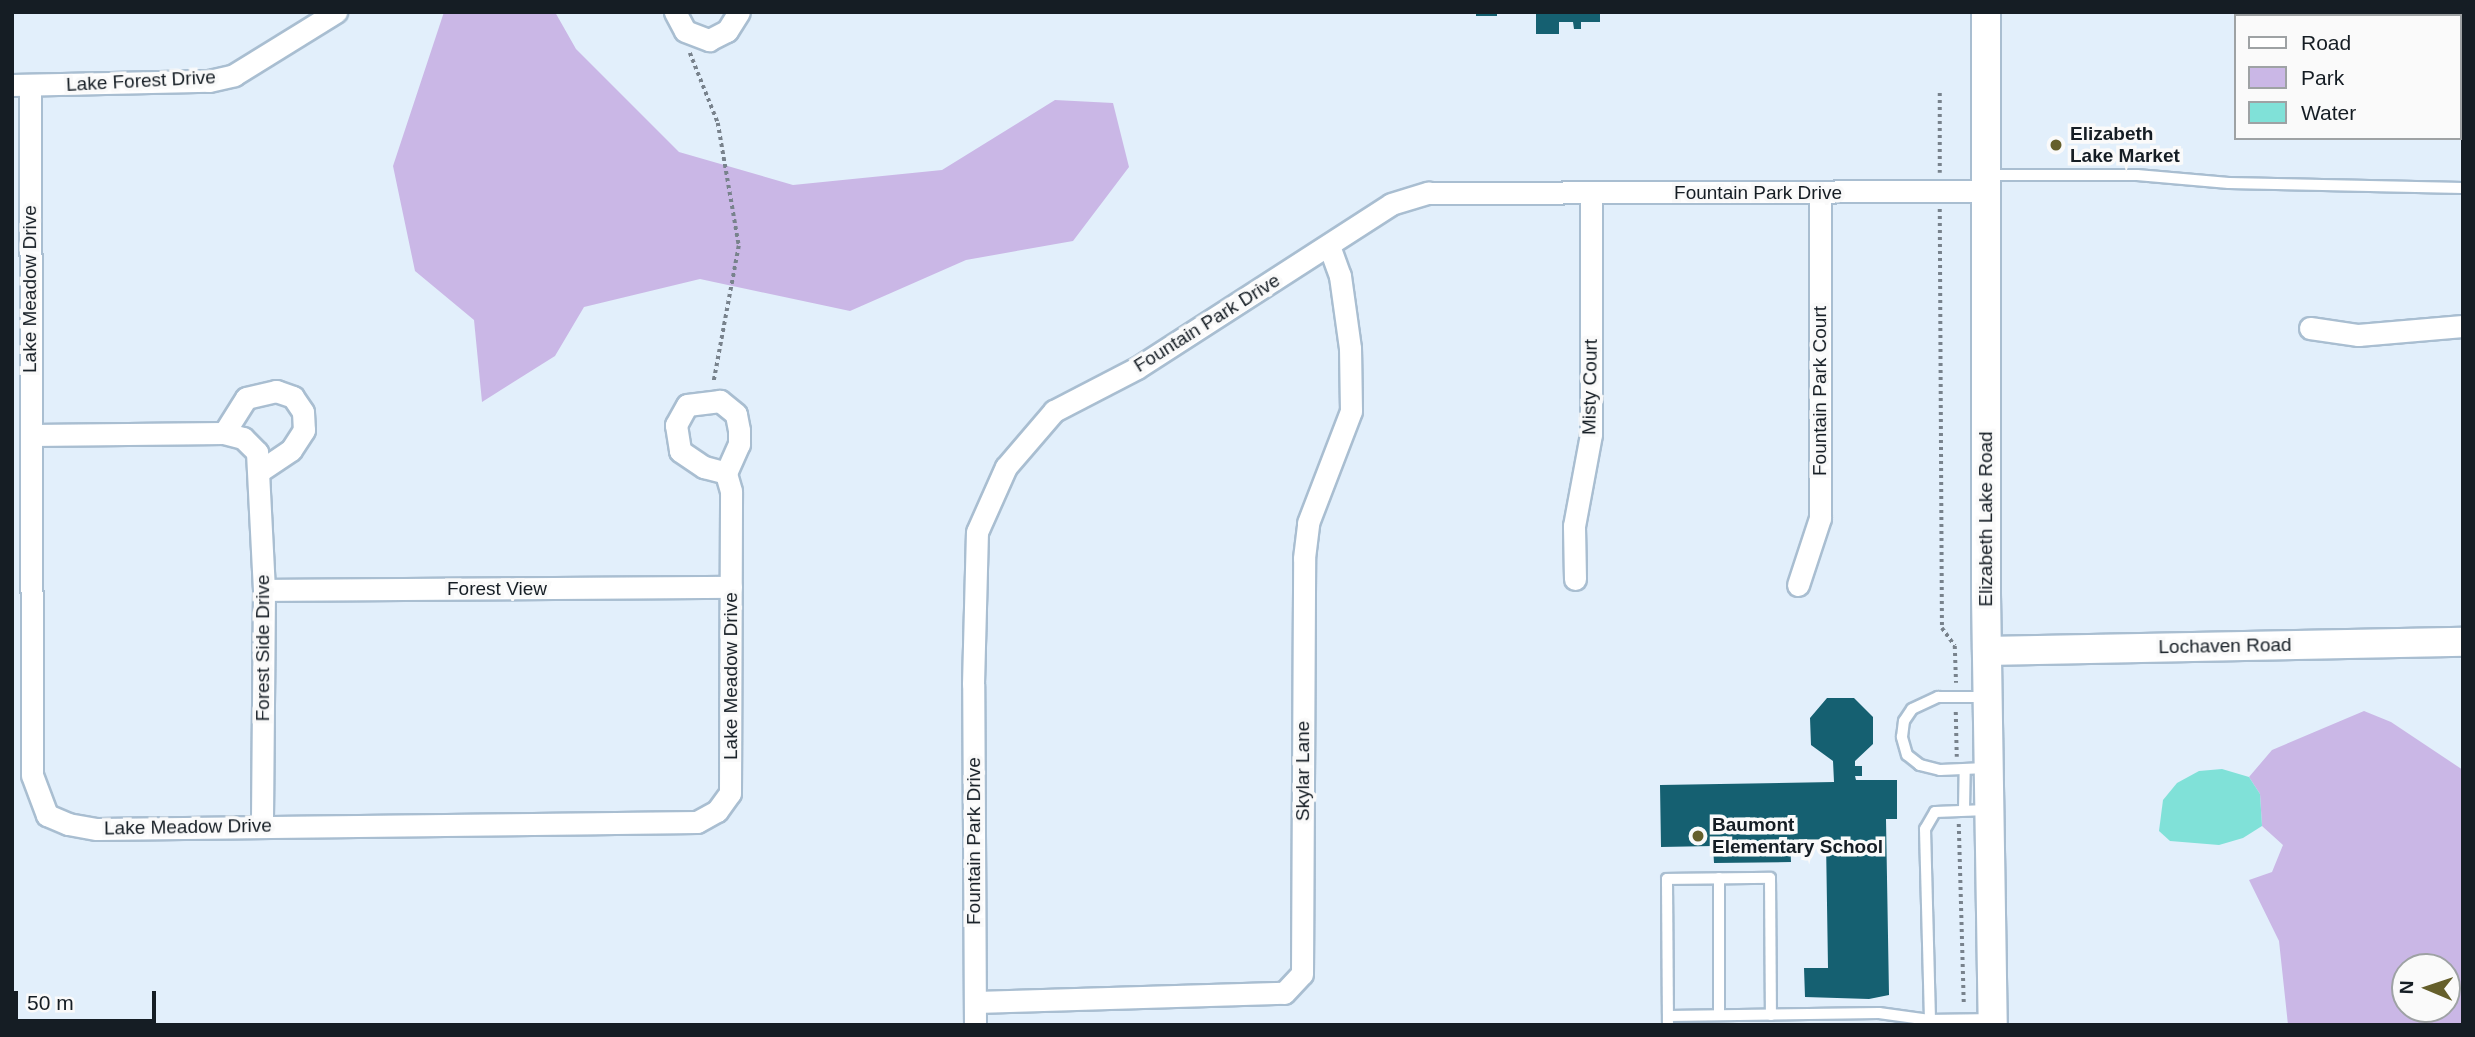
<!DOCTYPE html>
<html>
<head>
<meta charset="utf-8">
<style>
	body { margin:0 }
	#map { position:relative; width:2475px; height:1037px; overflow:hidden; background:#e2effb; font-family:Arial,sans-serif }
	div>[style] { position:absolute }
	.green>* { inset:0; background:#cab7e6 }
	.water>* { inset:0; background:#80e1d8 }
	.building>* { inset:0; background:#156071 }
	.path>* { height:3.5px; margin-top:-1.75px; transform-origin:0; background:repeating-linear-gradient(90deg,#78828c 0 3.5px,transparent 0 7px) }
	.roads { filter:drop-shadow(2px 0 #a9bed1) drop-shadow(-2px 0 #a9bed1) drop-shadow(0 2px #a9bed1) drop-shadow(0 -2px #a9bed1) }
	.lane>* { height:10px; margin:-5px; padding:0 5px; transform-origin:5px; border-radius:5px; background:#fff }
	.street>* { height:21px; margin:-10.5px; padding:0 10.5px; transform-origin:10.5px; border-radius:10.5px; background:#fff }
	.secondary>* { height:28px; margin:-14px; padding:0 14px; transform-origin:14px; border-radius:14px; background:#fff }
	.dots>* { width:19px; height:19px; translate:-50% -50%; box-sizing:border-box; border:4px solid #fafafa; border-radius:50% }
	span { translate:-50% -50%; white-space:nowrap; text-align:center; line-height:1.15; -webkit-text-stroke:7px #fafafa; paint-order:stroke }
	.street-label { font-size:19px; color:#151d24 }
	.poi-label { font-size:19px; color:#151d24; font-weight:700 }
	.left { translate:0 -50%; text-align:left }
	.frame { position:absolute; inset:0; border:14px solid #151d24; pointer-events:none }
	.legend { position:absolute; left:2234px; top:14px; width:228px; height:126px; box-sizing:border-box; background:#fafafa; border:2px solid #9ea2a4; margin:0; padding:9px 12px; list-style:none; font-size:21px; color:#151d24 }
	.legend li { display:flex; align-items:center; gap:14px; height:35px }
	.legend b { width:35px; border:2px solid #9ea2a4 }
	.north { position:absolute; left:2391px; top:953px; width:70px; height:70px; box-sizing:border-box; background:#fafafa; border:2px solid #9ea2a4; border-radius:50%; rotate:272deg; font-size:19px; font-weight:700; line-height:28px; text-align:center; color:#151d24 }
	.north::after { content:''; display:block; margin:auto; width:24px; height:32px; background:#655f2b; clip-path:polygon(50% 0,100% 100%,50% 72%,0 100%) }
	.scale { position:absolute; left:14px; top:991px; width:142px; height:32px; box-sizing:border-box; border:4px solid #151d24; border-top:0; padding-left:9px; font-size:21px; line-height:24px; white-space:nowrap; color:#151d24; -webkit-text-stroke:5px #fafafa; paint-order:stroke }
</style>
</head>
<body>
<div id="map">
	<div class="green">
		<i style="clip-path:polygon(444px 12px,555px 12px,576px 49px,679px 152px,793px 185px,942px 170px,1055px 100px,1113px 103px,1129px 167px,1073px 241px,966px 260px,850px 311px,700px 279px,584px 307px,555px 356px,482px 402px,474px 320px,415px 271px,393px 166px)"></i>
		<i style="clip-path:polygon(evenodd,2364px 711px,2391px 722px,2463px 770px,2463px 1025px,2288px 1025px,2279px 941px,2249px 880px,2272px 872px,2283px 845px,2262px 826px,2260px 794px,2249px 777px,2272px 750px,2364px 711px,2405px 967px,2447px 967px,2447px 1009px,2405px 1009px,2405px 967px)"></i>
	</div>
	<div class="water">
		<i style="clip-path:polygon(2222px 769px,2249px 777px,2260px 794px,2262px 826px,2243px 838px,2219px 845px,2170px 841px,2159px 831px,2163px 800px,2177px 783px,2199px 771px)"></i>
	</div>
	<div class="building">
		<i style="clip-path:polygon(1476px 12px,1497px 12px,1497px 16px,1476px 16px)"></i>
		<i style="clip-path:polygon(1536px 12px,1600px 12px,1600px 22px,1581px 22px,1581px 29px,1574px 29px,1573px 22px,1559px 22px,1559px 34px,1536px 34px)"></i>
		<i style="clip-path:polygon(1827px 698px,1854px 698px,1873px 717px,1873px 744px,1855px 761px,1855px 766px,1862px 766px,1862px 776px,1855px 776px,1856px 780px,1897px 780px,1897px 819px,1886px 819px,1889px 995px,1869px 999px,1805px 997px,1804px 968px,1828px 968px,1826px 841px,1790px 841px,1791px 862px,1714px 863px,1713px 846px,1661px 847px,1660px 785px,1834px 782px,1833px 761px,1811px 745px,1810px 718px)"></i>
	</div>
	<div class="path">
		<i style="left:690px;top:53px;width:75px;rotate:68.2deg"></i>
		<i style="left:718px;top:123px;width:125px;rotate:80.3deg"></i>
		<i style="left:739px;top:246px;width:137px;rotate:100.5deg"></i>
		<i style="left:1940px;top:93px;width:80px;rotate:90deg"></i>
		<i style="left:1940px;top:209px;width:419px;rotate:89.7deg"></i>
		<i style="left:1942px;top:628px;width:22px;rotate:54deg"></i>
		<i style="left:1955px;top:646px;width:37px;rotate:88deg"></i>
		<i style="left:1956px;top:712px;width:45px;rotate:88.7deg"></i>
		<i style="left:1959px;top:824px;width:181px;rotate:88.4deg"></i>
	</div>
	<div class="roads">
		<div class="lane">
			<i style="left:1987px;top:175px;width:150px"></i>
			<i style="left:2137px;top:175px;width:92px;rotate:5deg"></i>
			<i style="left:2229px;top:183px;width:234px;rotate:1.2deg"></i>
			<i style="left:1986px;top:768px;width:46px;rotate:177.5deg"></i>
			<i style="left:1940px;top:770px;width:21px;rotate:-166deg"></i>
			<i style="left:1920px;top:765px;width:16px;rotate:-142deg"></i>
			<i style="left:1907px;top:755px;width:19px;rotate:-106deg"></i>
			<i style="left:1902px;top:737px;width:16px;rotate:-83deg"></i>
			<i style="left:1904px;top:721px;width:14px;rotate:-56deg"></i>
			<i style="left:1912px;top:709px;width:29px;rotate:-25deg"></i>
			<i style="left:1938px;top:697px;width:49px"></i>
			<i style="left:1964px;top:810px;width:39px;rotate:-89deg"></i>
			<i style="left:1987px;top:810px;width:52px;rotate:177.8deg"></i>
			<i style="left:1935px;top:812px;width:20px;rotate:120deg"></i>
			<i style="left:1925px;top:829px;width:191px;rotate:88.5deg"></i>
			<i style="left:1930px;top:1020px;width:62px;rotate:-0.9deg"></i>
			<i style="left:1719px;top:878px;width:137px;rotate:90deg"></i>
			<i style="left:1668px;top:1016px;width:211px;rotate:-0.8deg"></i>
			<i style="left:1879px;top:1013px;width:51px;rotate:7.8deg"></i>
			<i style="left:1668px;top:1025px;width:146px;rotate:-90.4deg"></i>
			<i style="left:1667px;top:879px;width:103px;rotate:-0.6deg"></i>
			<i style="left:1770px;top:878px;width:137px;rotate:89.6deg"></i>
		</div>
		<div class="street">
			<i style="left:675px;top:12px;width:21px;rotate:62deg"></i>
			<i style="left:685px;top:31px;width:26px;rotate:21deg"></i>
			<i style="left:709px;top:40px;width:20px;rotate:-27deg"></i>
			<i style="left:727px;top:31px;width:22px;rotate:-58deg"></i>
			<i style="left:12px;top:85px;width:197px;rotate:-1.2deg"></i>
			<i style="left:209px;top:81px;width:26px;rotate:-13deg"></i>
			<i style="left:234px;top:75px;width:120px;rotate:-31.7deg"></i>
			<i style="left:30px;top:85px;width:690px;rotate:89.83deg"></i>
			<i style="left:32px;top:775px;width:43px;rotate:69.4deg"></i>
			<i style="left:47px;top:815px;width:23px;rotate:23deg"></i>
			<i style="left:68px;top:824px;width:29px;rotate:10deg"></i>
			<i style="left:97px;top:829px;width:600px;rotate:-0.67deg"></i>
			<i style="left:697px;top:822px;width:23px;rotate:-29deg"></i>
			<i style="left:717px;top:811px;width:22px;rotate:-54deg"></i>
			<i style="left:730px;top:793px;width:302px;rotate:-89.8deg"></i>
			<i style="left:731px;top:491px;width:19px;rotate:-106deg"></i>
			<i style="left:726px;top:473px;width:32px;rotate:-66deg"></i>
			<i style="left:739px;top:444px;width:14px;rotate:-90deg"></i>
			<i style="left:739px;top:430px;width:16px;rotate:-101deg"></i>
			<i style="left:736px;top:414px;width:21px;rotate:-141deg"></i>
			<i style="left:720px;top:401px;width:33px;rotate:173deg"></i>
			<i style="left:687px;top:405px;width:23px;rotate:119deg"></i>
			<i style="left:676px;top:425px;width:26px;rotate:81deg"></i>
			<i style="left:680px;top:451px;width:29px;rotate:34deg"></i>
			<i style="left:704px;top:467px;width:23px;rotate:15deg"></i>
			<i style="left:2310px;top:328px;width:49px;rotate:8.3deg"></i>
			<i style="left:2358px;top:335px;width:105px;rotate:-4.9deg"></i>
			<i style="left:224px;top:433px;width:41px;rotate:-57.8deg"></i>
			<i style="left:246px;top:398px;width:31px;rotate:-13deg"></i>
			<i style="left:276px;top:391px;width:18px;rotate:19deg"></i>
			<i style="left:293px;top:397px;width:18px;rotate:56deg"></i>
			<i style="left:303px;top:412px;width:18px;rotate:87deg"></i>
			<i style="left:304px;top:430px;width:24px;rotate:123deg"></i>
			<i style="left:291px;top:450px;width:36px;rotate:146deg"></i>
			<i style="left:31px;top:435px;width:193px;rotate:-0.6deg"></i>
			<i style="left:224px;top:433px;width:20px;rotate:15deg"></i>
			<i style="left:243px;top:438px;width:20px;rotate:45deg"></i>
			<i style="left:257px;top:452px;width:138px;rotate:87.1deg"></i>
			<i style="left:264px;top:590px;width:237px;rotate:90.5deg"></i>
			<i style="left:1575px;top:579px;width:53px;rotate:-91.1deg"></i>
			<i style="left:1574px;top:526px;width:94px;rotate:-79.5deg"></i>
			<i style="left:1591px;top:434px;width:240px;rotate:-90deg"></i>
			<i style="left:1798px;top:585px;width:71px;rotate:-71.8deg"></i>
			<i style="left:1820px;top:518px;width:325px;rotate:-90deg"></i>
			<i style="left:264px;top:590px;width:467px;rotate:-0.4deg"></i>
			<i style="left:976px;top:1002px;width:308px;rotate:-1.7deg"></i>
			<i style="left:1284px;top:993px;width:26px;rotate:-47deg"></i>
			<i style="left:1302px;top:974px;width:416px;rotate:-89.7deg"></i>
			<i style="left:1304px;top:558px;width:35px;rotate:-83deg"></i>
			<i style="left:1308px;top:523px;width:120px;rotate:-69deg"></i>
			<i style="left:1351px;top:411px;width:63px;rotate:-90.9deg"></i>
			<i style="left:1350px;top:348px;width:73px;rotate:-97.9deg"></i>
			<i style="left:1340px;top:276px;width:32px;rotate:-110deg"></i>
			<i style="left:975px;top:1025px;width:341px;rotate:-90.3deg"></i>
			<i style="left:973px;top:684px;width:152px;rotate:-88.5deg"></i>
			<i style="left:977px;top:532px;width:71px;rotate:-66deg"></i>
			<i style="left:1006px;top:467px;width:74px;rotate:-49.4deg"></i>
			<i style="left:1054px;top:411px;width:93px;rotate:-27.4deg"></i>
			<i style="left:1137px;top:368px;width:302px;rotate:-32.8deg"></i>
			<i style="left:1391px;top:204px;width:39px;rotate:-17deg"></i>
			<i style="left:1428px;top:193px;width:556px;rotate:-0.21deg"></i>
		</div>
		<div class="secondary">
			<i style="left:1986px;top:12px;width:583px;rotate:90deg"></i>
			<i style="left:1986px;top:595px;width:430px;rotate:89.1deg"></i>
			<i style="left:1987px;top:651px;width:476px;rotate:-1.1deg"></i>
		</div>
	</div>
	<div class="dots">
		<i style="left:2056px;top:145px;background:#655f2b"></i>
		<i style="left:1698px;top:836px;background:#655f2b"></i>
	</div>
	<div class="street-label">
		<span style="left:141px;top:81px;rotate:-3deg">Lake Forest Drive</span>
		<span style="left:1758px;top:193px">Fountain Park Drive</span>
		<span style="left:30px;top:289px;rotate:-90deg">Lake Meadow Drive</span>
		<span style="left:1207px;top:323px;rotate:-32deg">Fountain Park Drive</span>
		<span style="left:1590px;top:387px;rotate:-89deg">Misty Court</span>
		<span style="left:1820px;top:391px;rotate:-90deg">Fountain Park Court</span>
		<span style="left:1986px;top:519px;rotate:-90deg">Elizabeth Lake Road</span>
		<span style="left:497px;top:589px">Forest View</span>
		<span style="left:2225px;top:646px;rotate:-1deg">Lochaven Road</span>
		<span style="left:263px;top:648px;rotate:-90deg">Forest Side Drive</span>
		<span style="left:731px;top:676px;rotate:-90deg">Lake Meadow Drive</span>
		<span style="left:1303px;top:771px;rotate:-90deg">Skylar Lane</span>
		<span style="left:188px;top:827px;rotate:-1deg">Lake Meadow Drive</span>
		<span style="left:974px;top:841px;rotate:-90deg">Fountain Park Drive</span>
	</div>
	<div class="poi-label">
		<span class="left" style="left:2070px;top:145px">Elizabeth<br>Lake Market</span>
		<span class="left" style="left:1712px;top:836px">Baumont<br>Elementary School</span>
	</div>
	<div class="frame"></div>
	<ul class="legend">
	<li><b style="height:9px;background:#fff"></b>Road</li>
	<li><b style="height:19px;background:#cab7e6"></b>Park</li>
	<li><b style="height:19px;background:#80e1d8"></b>Water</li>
	</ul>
	<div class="north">N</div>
	<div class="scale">50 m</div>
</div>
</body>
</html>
